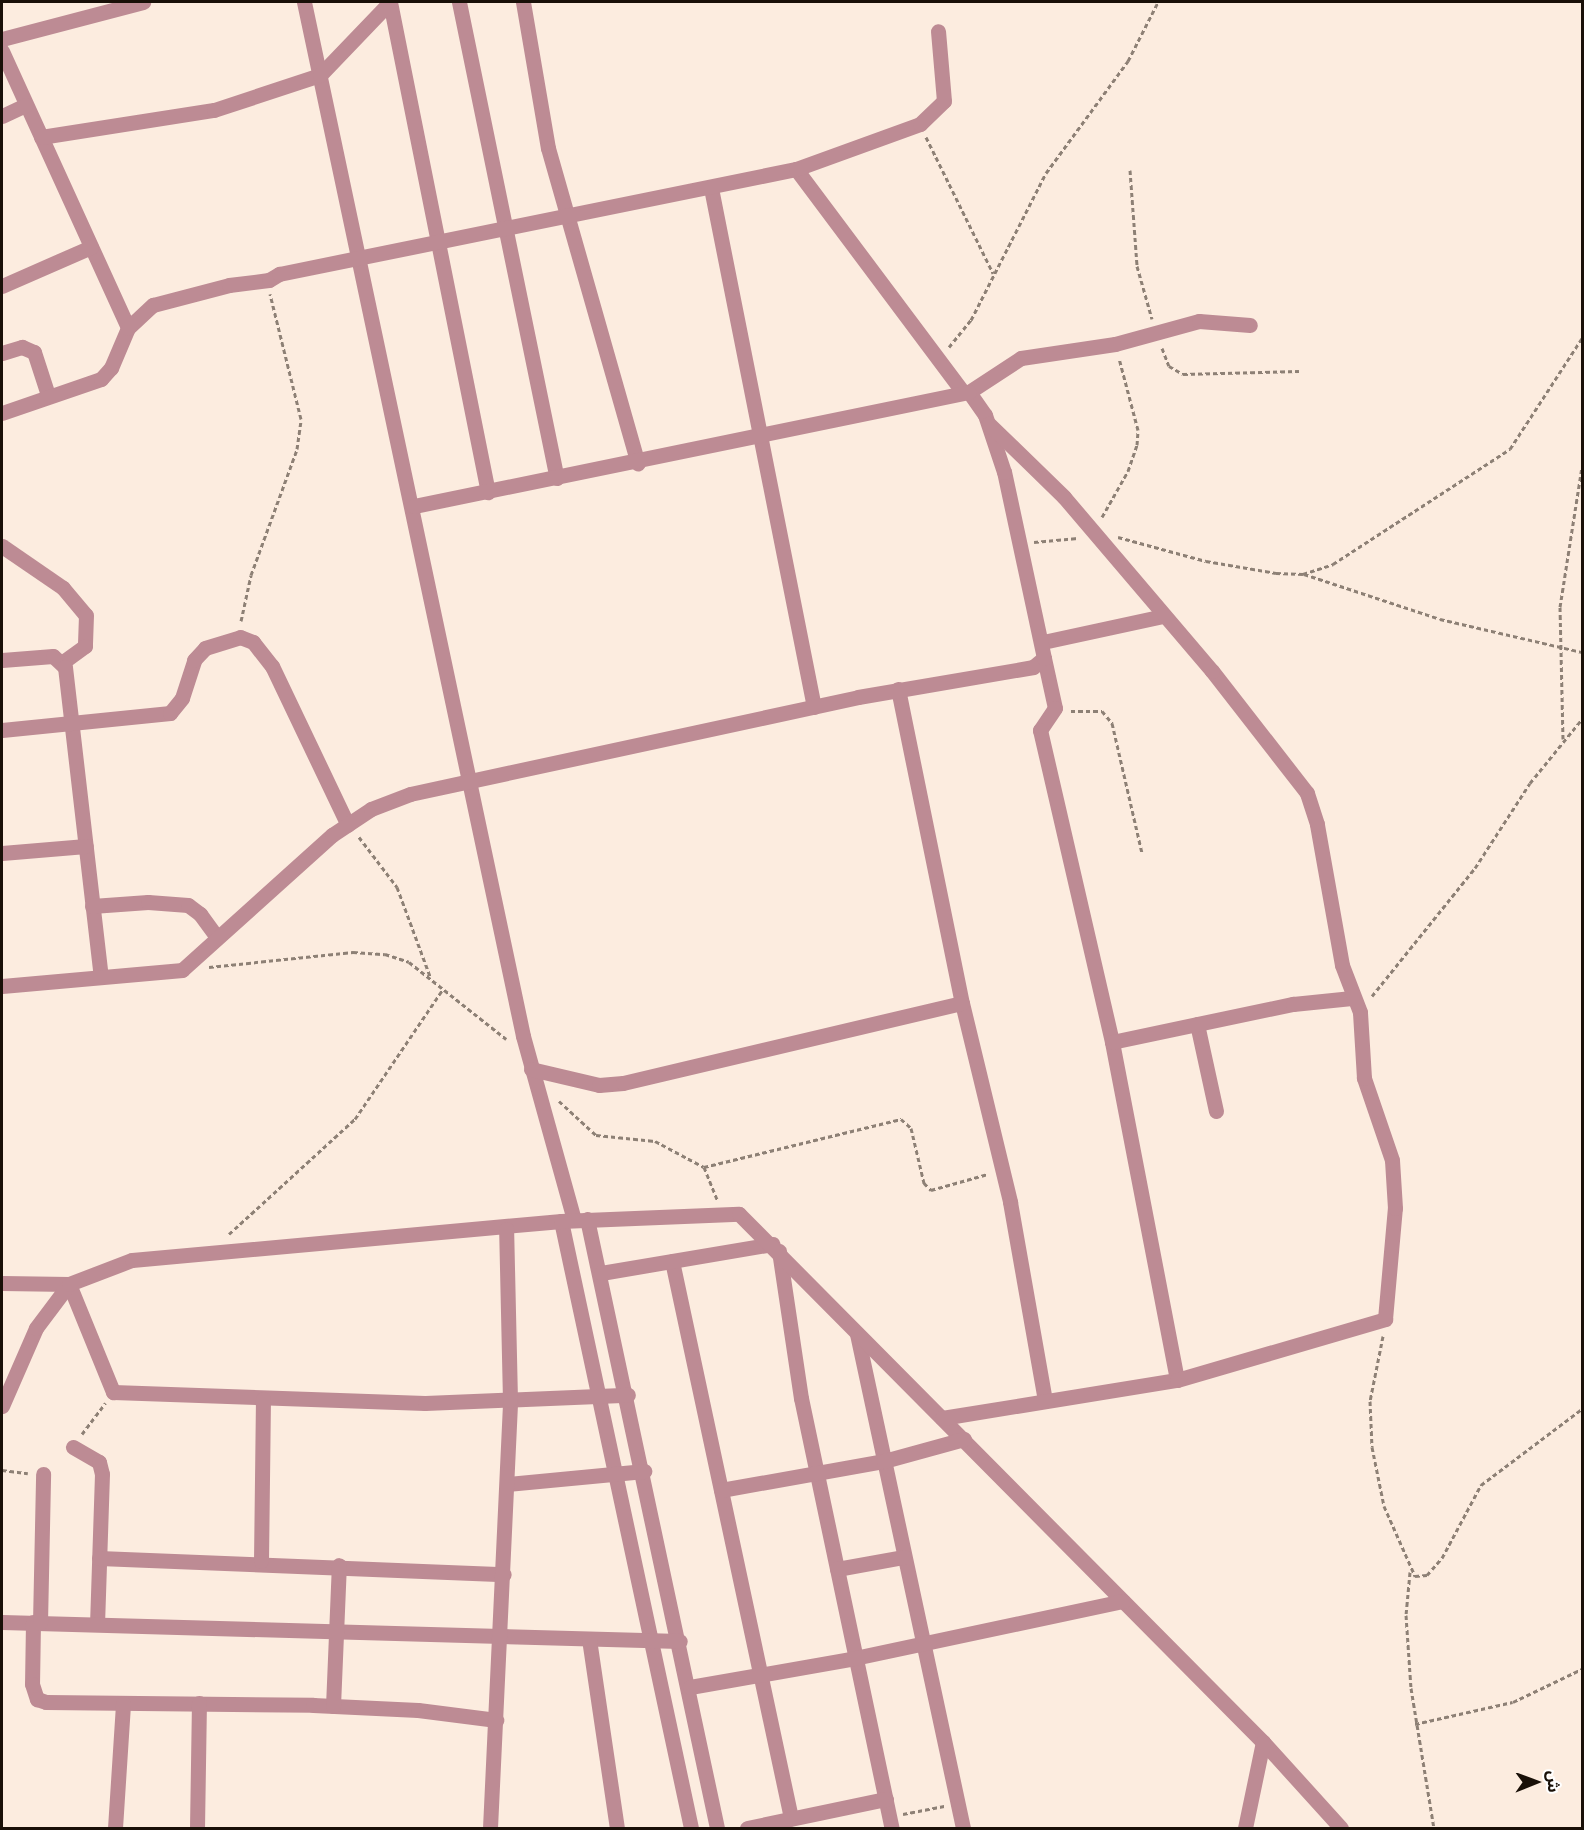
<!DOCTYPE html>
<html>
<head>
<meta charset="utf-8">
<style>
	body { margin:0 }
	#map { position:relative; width:1584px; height:1830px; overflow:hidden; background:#fcecdf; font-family:Manrope,"Noto Sans Arabic",sans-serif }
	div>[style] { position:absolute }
	.path>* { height:3px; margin-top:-1.5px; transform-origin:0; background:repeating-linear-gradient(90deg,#8d8075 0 4.5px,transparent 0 7.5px) }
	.minor>* { height:15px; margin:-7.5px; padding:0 7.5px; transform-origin:7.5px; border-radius:7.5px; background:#bd8b94 }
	span { translate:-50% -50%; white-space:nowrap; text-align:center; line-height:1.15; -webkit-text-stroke:5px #fff; paint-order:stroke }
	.frame { position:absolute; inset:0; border:3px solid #191008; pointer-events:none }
	.north { position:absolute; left:1506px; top:1752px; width:60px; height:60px; -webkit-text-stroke:4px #fff; paint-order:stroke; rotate:89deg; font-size:16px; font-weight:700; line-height:24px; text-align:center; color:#191008 }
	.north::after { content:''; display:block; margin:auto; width:21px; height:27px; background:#191008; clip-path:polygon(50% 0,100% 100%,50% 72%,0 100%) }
</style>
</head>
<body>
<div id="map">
	<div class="path">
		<i style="left:926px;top:137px;width:152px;rotate:63.8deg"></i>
		<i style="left:1130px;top:170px;width:96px;rotate:85.8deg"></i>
		<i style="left:1137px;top:266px;width:55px;rotate:74.2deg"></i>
		<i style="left:949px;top:347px;width:35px;rotate:-51deg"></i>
		<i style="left:971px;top:320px;width:165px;rotate:-63deg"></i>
		<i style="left:1046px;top:173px;width:139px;rotate:-53.8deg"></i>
		<i style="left:1128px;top:61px;width:66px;rotate:-63deg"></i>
		<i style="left:1162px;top:348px;width:19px;rotate:69deg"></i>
		<i style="left:1169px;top:366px;width:16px;rotate:30deg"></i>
		<i style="left:1183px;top:374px;width:116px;rotate:-1.5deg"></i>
		<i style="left:1102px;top:517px;width:53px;rotate:-60.5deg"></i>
		<i style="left:1128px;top:471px;width:28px;rotate:-71deg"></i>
		<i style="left:1137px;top:445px;width:15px;rotate:-86deg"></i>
		<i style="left:1138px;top:430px;width:74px;rotate:-104.8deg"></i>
		<i style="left:1118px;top:537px;width:91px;rotate:15.3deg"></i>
		<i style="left:1206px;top:561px;width:71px;rotate:9.7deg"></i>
		<i style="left:1276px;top:573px;width:27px;rotate:2deg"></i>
		<i style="left:1303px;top:574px;width:32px;rotate:-18deg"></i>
		<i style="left:1333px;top:564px;width:211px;rotate:-33deg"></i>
		<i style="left:1510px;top:449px;width:132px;rotate:-57deg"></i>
		<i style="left:1034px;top:542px;width:44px;rotate:-5.2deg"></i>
		<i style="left:1304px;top:574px;width:143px;rotate:18.3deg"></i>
		<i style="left:1440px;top:619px;width:146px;rotate:13.1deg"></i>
		<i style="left:241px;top:621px;width:47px;rotate:-77.7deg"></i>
		<i style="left:251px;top:575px;width:134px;rotate:-69.9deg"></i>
		<i style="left:297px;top:449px;width:30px;rotate:-82deg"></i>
		<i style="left:301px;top:419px;width:129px;rotate:-103.9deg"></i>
		<i style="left:1071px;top:711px;width:31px"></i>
		<i style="left:1102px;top:711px;width:16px;rotate:50deg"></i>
		<i style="left:1112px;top:723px;width:133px;rotate:77deg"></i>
		<i style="left:1563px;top:739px;width:132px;rotate:-91.3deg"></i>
		<i style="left:1560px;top:607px;width:142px;rotate:-81.1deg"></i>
		<i style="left:359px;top:837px;width:63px;rotate:52.8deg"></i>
		<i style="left:397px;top:887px;width:95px;rotate:69.7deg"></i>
		<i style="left:209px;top:967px;width:145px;rotate:-5.9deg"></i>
		<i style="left:353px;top:952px;width:32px;rotate:4deg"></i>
		<i style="left:385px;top:954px;width:25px;rotate:18deg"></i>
		<i style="left:409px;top:962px;width:124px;rotate:38.4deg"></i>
		<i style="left:1372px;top:996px;width:164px;rotate:-51.2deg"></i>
		<i style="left:1475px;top:868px;width:101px;rotate:-57.1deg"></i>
		<i style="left:1530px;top:783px;width:82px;rotate:-50.9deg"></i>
		<i style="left:559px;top:1101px;width:50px;rotate:42.6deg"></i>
		<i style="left:596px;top:1135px;width:59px;rotate:5.8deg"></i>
		<i style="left:655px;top:1141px;width:55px;rotate:28deg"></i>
		<i style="left:704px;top:1167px;width:35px;rotate:68deg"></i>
		<i style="left:704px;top:1167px;width:203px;rotate:-13.7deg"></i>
		<i style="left:901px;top:1119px;width:13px;rotate:42deg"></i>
		<i style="left:911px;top:1128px;width:57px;rotate:76.7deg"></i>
		<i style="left:924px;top:1183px;width:10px;rotate:45deg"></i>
		<i style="left:931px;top:1190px;width:59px;rotate:-15.7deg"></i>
		<i style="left:229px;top:1234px;width:171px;rotate:-42.4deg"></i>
		<i style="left:355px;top:1119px;width:157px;rotate:-55.9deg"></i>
		<i style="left:1383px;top:1336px;width:66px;rotate:101.3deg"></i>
		<i style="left:1370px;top:1401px;width:46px;rotate:87.5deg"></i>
		<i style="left:1372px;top:1447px;width:60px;rotate:78.5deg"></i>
		<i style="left:1384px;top:1506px;width:77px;rotate:66.1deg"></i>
		<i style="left:1415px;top:1576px;width:12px;rotate:-5deg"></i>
		<i style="left:1427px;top:1575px;width:23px;rotate:-49deg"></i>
		<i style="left:1442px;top:1558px;width:83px;rotate:-61.9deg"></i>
		<i style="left:1481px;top:1485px;width:126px;rotate:-37deg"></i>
		<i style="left:82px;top:1434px;width:39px;rotate:-53deg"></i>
		<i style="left:2px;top:1470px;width:26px;rotate:7deg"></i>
		<i style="left:1410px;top:1572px;width:43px;rotate:95.3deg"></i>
		<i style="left:1406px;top:1615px;width:73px;rotate:86.1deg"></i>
		<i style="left:1411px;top:1688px;width:142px;rotate:80.7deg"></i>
		<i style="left:1415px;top:1724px;width:100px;rotate:-12.7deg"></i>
		<i style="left:1513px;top:1702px;width:76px;rotate:-25.6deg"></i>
		<i style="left:903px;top:1814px;width:42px;rotate:-11deg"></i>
	</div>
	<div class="minor">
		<i style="left:304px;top:2px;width:1057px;rotate:78.04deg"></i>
		<i style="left:523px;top:1036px;width:191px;rotate:74.5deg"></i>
		<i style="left:390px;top:2px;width:500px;rotate:78.7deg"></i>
		<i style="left:459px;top:2px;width:486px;rotate:78.4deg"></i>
		<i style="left:523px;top:2px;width:148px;rotate:80.3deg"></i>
		<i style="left:548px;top:148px;width:328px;rotate:74.1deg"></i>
		<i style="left:2px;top:39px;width:146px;rotate:-14.7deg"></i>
		<i style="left:2px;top:51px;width:304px;rotate:65.5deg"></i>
		<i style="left:2px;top:116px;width:26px;rotate:-25deg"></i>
		<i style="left:41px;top:137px;width:175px;rotate:-8.9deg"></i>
		<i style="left:214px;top:110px;width:112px;rotate:-18.3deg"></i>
		<i style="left:320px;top:75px;width:101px;rotate:-46.2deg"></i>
		<i style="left:796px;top:169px;width:277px;rotate:53.2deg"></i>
		<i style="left:711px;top:188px;width:529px;rotate:78.78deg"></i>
		<i style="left:2px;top:286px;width:97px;rotate:-23.7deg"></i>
		<i style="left:2px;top:353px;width:21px;rotate:-17deg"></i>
		<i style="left:22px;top:347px;width:13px;rotate:23deg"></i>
		<i style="left:34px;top:352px;width:45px;rotate:72deg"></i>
		<i style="left:969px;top:392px;width:62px;rotate:-33.2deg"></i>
		<i style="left:1021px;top:358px;width:95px;rotate:-8.5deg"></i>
		<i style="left:1115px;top:344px;width:87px;rotate:-15.3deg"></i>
		<i style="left:1199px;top:321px;width:51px;rotate:4.5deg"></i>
		<i style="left:2px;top:413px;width:105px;rotate:-19deg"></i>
		<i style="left:101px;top:379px;width:15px;rotate:-48deg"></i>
		<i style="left:111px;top:368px;width:43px;rotate:-67deg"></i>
		<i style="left:128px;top:328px;width:34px;rotate:-43deg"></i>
		<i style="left:153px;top:305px;width:79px;rotate:-14.7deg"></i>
		<i style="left:229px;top:285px;width:40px;rotate:-7.1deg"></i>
		<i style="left:269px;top:280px;width:12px;rotate:-31deg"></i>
		<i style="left:279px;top:274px;width:528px;rotate:-11.48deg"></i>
		<i style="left:796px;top:169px;width:132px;rotate:-19.9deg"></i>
		<i style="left:920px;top:124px;width:33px;rotate:-44deg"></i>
		<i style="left:944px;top:101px;width:70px;rotate:-94.9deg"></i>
		<i style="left:2px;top:546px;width:74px;rotate:34.5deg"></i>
		<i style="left:63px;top:588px;width:35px;rotate:50deg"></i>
		<i style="left:86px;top:615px;width:31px;rotate:92deg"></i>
		<i style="left:85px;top:646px;width:27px;rotate:144deg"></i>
		<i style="left:1043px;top:642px;width:123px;rotate:-12.2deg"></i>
		<i style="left:1044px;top:658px;width:51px;rotate:77.6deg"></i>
		<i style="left:1055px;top:708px;width:27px;rotate:124deg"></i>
		<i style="left:1040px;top:730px;width:320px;rotate:77deg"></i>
		<i style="left:1112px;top:1042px;width:344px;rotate:79.1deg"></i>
		<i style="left:2px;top:660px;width:51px;rotate:-4.5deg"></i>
		<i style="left:53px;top:656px;width:16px;rotate:43deg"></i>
		<i style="left:65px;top:667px;width:311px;rotate:83.4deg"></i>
		<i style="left:898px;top:689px;width:320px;rotate:78.5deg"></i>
		<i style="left:962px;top:1003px;width:205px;rotate:76.4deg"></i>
		<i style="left:1010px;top:1202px;width:202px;rotate:80deg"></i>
		<i style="left:2px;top:730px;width:169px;rotate:-5.8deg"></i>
		<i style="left:170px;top:713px;width:19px;rotate:-51deg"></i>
		<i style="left:182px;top:698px;width:40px;rotate:-72deg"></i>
		<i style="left:194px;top:660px;width:16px;rotate:-47deg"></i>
		<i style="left:205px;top:648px;width:37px;rotate:-17deg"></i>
		<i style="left:240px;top:637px;width:14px;rotate:21deg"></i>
		<i style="left:253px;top:642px;width:31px;rotate:52deg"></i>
		<i style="left:272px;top:666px;width:176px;rotate:64.5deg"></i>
		<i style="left:2px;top:853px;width:84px;rotate:-4.8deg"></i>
		<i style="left:92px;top:906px;width:56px;rotate:-4.1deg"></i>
		<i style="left:148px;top:902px;width:40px;rotate:4.3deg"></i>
		<i style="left:188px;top:905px;width:15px;rotate:37deg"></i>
		<i style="left:200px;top:914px;width:29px;rotate:54deg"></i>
		<i style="left:2px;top:986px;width:181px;rotate:-5.1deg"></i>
		<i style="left:182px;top:970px;width:202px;rotate:-42deg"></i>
		<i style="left:332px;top:835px;width:47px;rotate:-33.7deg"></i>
		<i style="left:371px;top:809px;width:42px;rotate:-21deg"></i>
		<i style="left:410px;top:794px;width:458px;rotate:-12.2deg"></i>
		<i style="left:858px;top:697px;width:178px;rotate:-9.7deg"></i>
		<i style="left:1033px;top:667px;width:14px;rotate:-39deg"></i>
		<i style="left:1044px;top:658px;width:190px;rotate:-102.1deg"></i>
		<i style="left:1004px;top:472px;width:60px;rotate:-108.4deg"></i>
		<i style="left:985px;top:415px;width:28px;rotate:-125deg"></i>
		<i style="left:969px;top:392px;width:567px;rotate:168.39deg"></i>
		<i style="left:1197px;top:1024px;width:89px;rotate:77.7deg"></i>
		<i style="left:1112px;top:1042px;width:185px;rotate:-11.9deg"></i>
		<i style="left:1293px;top:1004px;width:59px;rotate:-5.8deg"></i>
		<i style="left:531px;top:1069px;width:70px;rotate:13.2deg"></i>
		<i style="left:599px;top:1085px;width:24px;rotate:-5deg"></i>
		<i style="left:623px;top:1083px;width:348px;rotate:-13.3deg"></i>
		<i style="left:587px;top:1219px;width:623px;rotate:77.95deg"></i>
		<i style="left:561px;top:1221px;width:621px;rotate:77.91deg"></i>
		<i style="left:779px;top:1251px;width:149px;rotate:81.5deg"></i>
		<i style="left:801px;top:1398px;width:440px;rotate:78.1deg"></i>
		<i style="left:672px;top:1261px;width:570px;rotate:77.94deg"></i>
		<i style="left:601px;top:1273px;width:174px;rotate:-9.6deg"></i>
		<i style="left:2px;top:1283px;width:67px;rotate:0.9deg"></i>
		<i style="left:69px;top:1284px;width:117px;rotate:67.8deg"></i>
		<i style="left:113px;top:1392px;width:312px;rotate:2deg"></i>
		<i style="left:425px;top:1403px;width:203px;rotate:-2.3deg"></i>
		<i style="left:857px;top:1334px;width:505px;rotate:77.89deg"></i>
		<i style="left:2px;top:1406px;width:85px;rotate:-66.4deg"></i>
		<i style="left:36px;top:1328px;width:55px;rotate:-53.1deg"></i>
		<i style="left:69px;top:1284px;width:67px;rotate:-20.9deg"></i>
		<i style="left:132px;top:1260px;width:431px;rotate:-5.2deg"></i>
		<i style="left:561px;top:1221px;width:178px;rotate:-2.3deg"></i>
		<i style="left:739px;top:1214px;width:744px;rotate:45.22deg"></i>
		<i style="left:1263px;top:1742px;width:116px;rotate:47.8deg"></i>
		<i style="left:942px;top:1418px;width:238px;rotate:-9.2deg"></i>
		<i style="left:1177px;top:1380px;width:217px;rotate:-16.3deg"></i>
		<i style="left:1385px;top:1319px;width:111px;rotate:-84.9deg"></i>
		<i style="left:1395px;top:1208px;width:48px;rotate:-93.6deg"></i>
		<i style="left:1392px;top:1160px;width:87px;rotate:-108.9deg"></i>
		<i style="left:1364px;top:1078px;width:66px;rotate:-93.5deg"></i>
		<i style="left:1360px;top:1012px;width:50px;rotate:-111deg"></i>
		<i style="left:1342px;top:965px;width:143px;rotate:-100.1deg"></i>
		<i style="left:1317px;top:824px;width:33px;rotate:-108deg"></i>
		<i style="left:1307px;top:793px;width:155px;rotate:-127.9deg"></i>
		<i style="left:1212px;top:671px;width:228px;rotate:-130.4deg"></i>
		<i style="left:1064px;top:497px;width:105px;rotate:-135.8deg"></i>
		<i style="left:73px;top:1447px;width:30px;rotate:30deg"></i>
		<i style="left:99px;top:1462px;width:12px;rotate:76deg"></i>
		<i style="left:102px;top:1474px;width:150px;rotate:91.9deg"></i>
		<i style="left:507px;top:1484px;width:138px;rotate:-5.4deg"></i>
		<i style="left:721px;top:1490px;width:166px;rotate:-10.1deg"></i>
		<i style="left:884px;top:1461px;width:83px;rotate:-15.4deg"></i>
		<i style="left:99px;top:1558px;width:405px;rotate:2.3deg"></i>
		<i style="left:261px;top:1561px;width:162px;rotate:-89.3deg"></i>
		<i style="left:837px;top:1569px;width:68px;rotate:-10.2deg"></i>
		<i style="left:2px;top:1622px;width:678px;rotate:1.61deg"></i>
		<i style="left:33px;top:1622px;width:62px;rotate:90.9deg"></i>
		<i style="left:32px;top:1684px;width:16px;rotate:72deg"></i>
		<i style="left:37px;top:1699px;width:9px;rotate:18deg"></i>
		<i style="left:46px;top:1702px;width:267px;rotate:0.6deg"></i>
		<i style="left:313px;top:1705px;width:105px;rotate:2.7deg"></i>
		<i style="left:418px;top:1710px;width:79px;rotate:7.3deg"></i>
		<i style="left:40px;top:1623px;width:149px;rotate:-88.8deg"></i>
		<i style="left:589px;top:1639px;width:191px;rotate:81.6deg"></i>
		<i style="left:690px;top:1687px;width:162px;rotate:-9.9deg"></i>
		<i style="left:850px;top:1659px;width:279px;rotate:-12deg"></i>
		<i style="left:333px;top:1706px;width:141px;rotate:-87.6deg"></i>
		<i style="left:115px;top:1828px;width:125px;rotate:-86.3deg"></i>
		<i style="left:197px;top:1828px;width:125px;rotate:-89.1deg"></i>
		<i style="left:490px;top:1828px;width:428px;rotate:-87.3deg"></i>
		<i style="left:510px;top:1400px;width:171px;rotate:-91.3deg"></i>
		<i style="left:747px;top:1828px;width:142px;rotate:-11.8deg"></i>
		<i style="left:1245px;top:1828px;width:88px;rotate:-78.2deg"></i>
	</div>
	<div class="frame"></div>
	<div class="north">ش</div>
</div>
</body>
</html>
